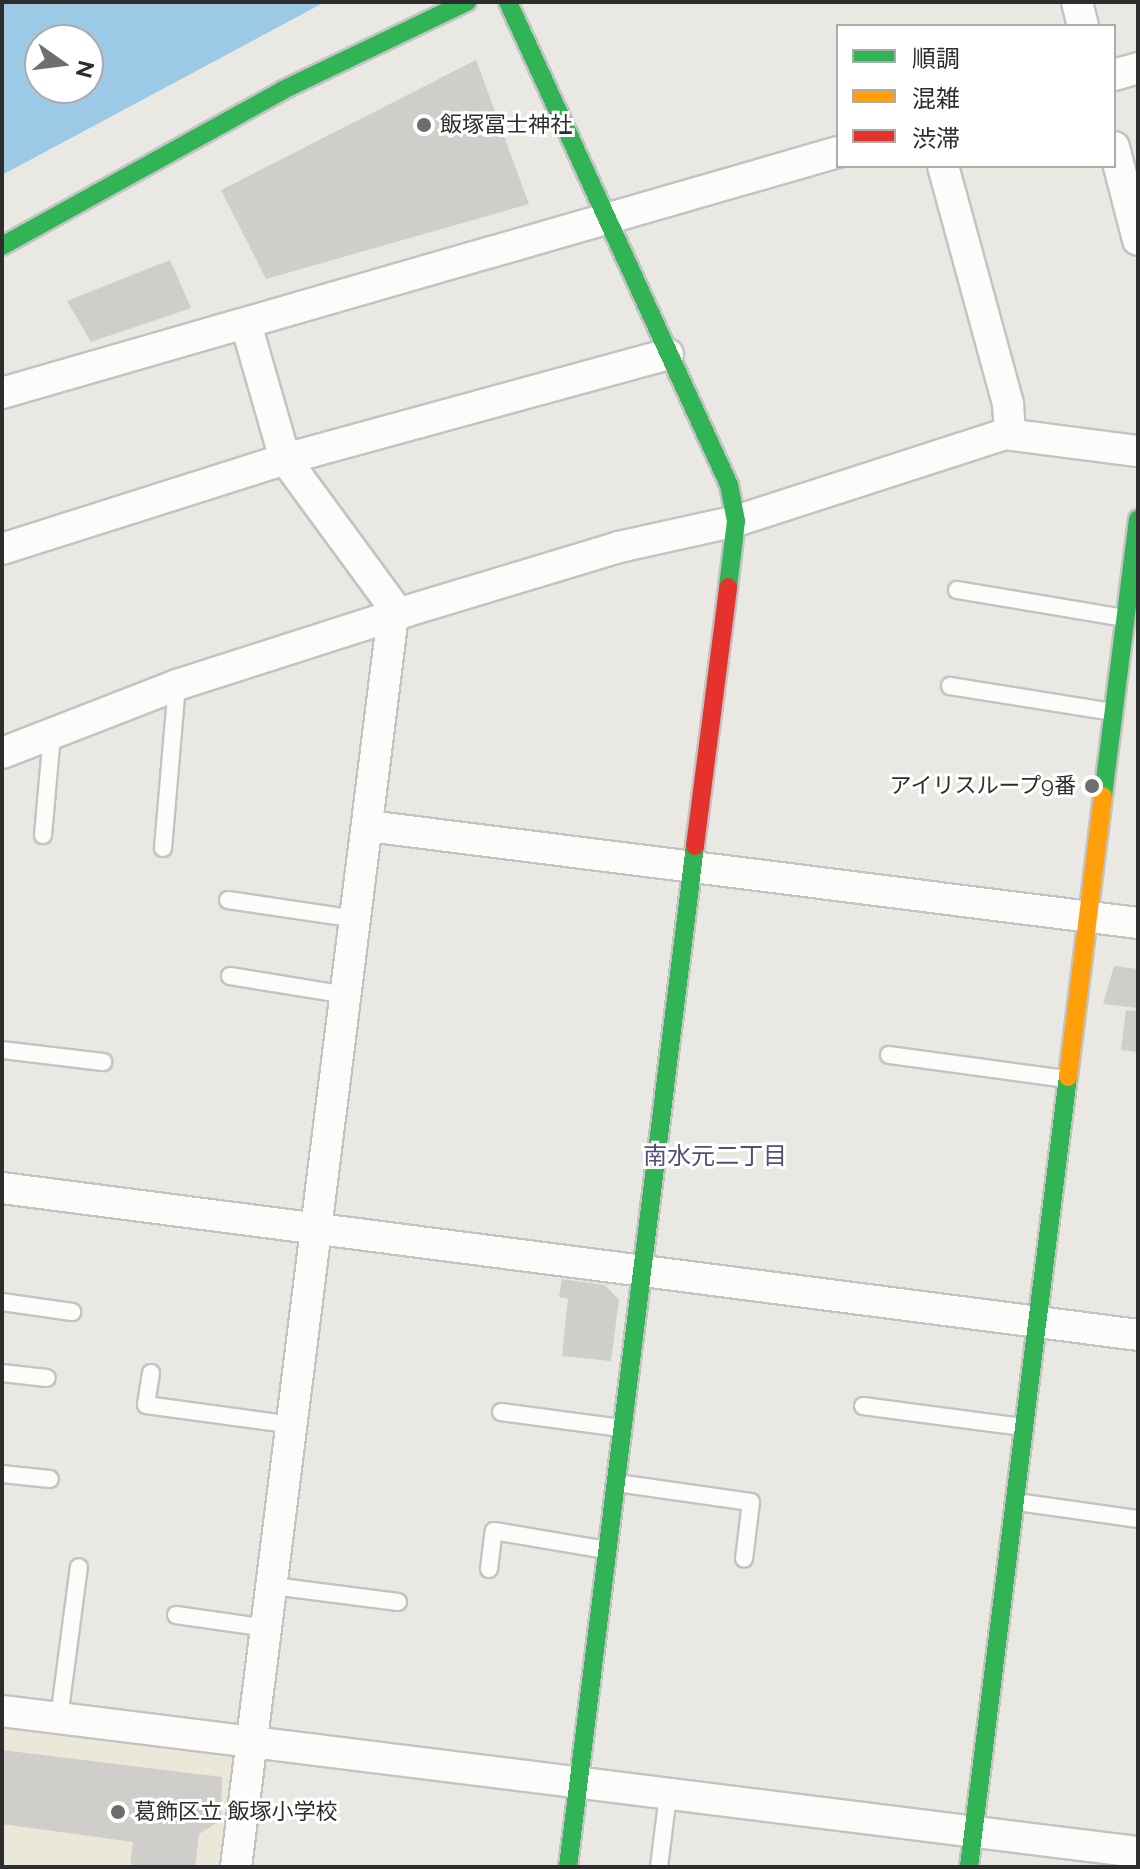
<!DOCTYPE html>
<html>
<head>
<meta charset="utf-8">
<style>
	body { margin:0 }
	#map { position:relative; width:1140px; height:1869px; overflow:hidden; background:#eae8e3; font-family:Raleway,"Noto Sans JP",sans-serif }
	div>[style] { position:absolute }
	.education>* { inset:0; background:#ece8d9 }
	.water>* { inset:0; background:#9cc9e6 }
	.building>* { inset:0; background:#cfceca }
	.roads { filter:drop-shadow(2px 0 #c4c3c3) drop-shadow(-2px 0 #c4c3c3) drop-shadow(0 2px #c4c3c3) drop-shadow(0 -2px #c4c3c3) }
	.lane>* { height:16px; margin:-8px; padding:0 8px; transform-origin:8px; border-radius:8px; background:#fcfcfb }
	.street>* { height:30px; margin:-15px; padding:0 15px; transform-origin:15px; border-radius:15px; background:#fcfcfb }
	.fast>* { height:18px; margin:-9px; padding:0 9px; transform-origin:9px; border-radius:9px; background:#30b455 }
	.slow>* { height:18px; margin:-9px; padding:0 9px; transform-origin:9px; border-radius:9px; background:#ff9f0a }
	.jam>* { height:18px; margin:-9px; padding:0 9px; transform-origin:9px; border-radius:9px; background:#e5322d }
	.dots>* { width:22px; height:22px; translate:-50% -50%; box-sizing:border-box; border:4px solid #fff; border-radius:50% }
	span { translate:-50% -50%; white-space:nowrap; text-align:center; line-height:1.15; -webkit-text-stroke:6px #fff; paint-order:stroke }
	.poi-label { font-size:22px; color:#2d2d2d }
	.left { translate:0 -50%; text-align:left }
	.right { translate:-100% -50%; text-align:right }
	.neighbourhood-label { font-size:24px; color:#4f517b }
	.frame { position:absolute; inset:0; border:4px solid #2d2d2d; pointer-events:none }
	.legend { position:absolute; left:836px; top:24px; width:280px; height:144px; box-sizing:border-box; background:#fff; border:2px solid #ababab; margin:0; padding:10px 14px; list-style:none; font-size:24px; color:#2d2d2d }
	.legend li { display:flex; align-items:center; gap:16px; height:40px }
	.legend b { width:40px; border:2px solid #ababab }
	.north { position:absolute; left:24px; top:24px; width:80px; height:80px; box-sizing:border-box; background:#fff; border:2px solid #ababab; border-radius:50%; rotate:104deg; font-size:22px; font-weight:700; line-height:32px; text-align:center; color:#2d2d2d }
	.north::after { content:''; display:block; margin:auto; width:28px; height:36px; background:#6f6e6d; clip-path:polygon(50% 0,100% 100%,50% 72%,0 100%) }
</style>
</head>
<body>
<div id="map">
	<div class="education">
		<i style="clip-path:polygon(2px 1724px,241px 1756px,227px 1867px,2px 1867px)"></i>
	</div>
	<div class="water">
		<i style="clip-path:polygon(evenodd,2px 2px,325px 2px,2px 175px,2px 2px,40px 40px,88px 40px,88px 88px,40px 88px,40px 40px)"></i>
	</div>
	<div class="building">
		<i style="clip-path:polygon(476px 60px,529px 204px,266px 279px,221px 190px)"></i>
		<i style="clip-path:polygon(170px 260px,191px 308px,91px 342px,67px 301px)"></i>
		<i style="clip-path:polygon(1114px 966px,1138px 969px,1138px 1008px,1103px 1004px)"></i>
		<i style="clip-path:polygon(1126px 1010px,1138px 1011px,1138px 1052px,1121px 1050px)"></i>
		<i style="clip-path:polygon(562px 1279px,605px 1285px,619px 1300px,611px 1361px,562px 1356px,568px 1299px,559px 1297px)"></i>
		<i style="clip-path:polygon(2px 1750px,222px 1777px,221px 1820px,199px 1834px,195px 1867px,130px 1867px,133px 1842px,2px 1824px)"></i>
	</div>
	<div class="roads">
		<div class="lane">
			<i style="left:957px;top:590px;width:170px;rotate:9.5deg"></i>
			<i style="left:950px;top:686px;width:164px;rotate:9.1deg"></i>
			<i style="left:43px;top:835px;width:101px;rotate:-84.9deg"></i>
			<i style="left:163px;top:848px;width:164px;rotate:-85.1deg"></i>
			<i style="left:228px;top:900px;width:129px;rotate:8.4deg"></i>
			<i style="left:230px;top:976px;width:119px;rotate:9.2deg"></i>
			<i style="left:2px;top:1050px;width:102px;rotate:6.8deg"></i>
			<i style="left:889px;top:1055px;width:179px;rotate:7.7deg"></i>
			<i style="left:2px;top:1302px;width:71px;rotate:8.1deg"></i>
			<i style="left:2px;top:1373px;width:45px;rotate:6.3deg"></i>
			<i style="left:151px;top:1373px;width:32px;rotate:99deg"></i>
			<i style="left:146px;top:1405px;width:148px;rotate:7.7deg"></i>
			<i style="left:863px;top:1406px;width:161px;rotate:7.5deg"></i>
			<i style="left:501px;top:1412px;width:121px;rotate:7.6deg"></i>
			<i style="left:2px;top:1474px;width:48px;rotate:5.9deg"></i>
			<i style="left:617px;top:1483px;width:135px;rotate:8.1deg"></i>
			<i style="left:751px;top:1502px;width:57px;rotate:97deg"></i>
			<i style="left:1017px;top:1502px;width:122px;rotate:8deg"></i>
			<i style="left:489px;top:1569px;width:38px;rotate:-83deg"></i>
			<i style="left:494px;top:1531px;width:114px;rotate:9.6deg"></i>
			<i style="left:273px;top:1586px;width:126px;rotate:7.3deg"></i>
			<i style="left:176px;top:1615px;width:92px;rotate:8.1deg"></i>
			<i style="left:59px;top:1718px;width:152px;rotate:-82.5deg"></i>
			<i style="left:659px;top:1867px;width:73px;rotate:-82.9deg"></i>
		</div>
		<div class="street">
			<i style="left:1077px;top:2px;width:25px;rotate:76deg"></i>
			<i style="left:1114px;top:75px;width:25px;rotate:-16deg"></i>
			<i style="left:1114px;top:147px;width:96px;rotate:75.5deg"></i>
			<i style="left:943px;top:166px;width:247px;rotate:74.7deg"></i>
			<i style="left:1008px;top:404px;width:30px;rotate:86deg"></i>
			<i style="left:246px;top:324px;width:141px;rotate:73.9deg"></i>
			<i style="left:285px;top:459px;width:192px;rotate:53.7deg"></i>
			<i style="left:2px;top:393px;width:870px;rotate:-16.08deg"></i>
			<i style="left:2px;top:549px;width:297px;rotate:-17.6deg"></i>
			<i style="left:285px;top:459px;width:397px;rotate:-15.3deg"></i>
			<i style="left:2px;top:753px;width:188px;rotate:-21.2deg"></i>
			<i style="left:177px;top:685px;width:242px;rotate:-17.8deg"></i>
			<i style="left:407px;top:611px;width:221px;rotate:-16.8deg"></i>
			<i style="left:619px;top:547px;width:120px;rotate:-12.5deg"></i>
			<i style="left:736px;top:521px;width:283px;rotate:-17.9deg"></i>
			<i style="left:1005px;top:434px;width:134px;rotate:7.3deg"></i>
			<i style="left:368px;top:826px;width:776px;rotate:7.18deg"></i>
			<i style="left:2px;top:1188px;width:1145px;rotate:7.37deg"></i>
			<i style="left:2px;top:1711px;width:1145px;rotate:7.08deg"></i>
			<i style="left:236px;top:1867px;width:1261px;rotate:-82.85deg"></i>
		</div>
		<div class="fast">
			<i style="left:508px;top:2px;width:531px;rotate:65.41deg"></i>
			<i style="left:729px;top:485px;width:37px;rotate:79deg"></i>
			<i style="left:736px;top:521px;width:66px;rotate:96.9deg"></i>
			<i style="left:2px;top:246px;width:321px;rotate:-29deg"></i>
			<i style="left:283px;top:90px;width:204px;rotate:-25.6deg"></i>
			<i style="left:1103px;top:796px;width:279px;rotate:-82.8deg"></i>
			<i style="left:568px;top:1867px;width:1029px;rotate:-82.91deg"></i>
			<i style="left:969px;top:1867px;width:796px;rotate:-82.86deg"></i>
		</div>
		<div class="slow">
			<i style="left:1068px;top:1077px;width:283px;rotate:-82.9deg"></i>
		</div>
		<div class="jam">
			<i style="left:695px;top:846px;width:261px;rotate:-82.7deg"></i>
		</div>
	</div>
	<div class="dots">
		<i style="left:424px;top:125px;background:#6f6e6d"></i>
		<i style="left:1092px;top:786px;background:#6f6e6d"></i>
		<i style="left:118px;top:1812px;background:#6f6e6d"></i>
	</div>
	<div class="poi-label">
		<span class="left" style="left:440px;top:125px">飯塚冨士神社</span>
		<span class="right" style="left:1076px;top:786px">アイリスループ9番</span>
		<span class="left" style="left:134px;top:1812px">葛飾区立 飯塚小学校</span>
	</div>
	<div class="neighbourhood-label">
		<span style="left:715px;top:1156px">南水元二丁目</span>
	</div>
	<div class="frame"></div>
	<ul class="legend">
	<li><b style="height:10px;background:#30b455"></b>順調</li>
	<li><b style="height:10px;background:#ff9f0a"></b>混雑</li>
	<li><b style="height:10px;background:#e5322d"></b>渋滞</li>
	</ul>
	<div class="north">N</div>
</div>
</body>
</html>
